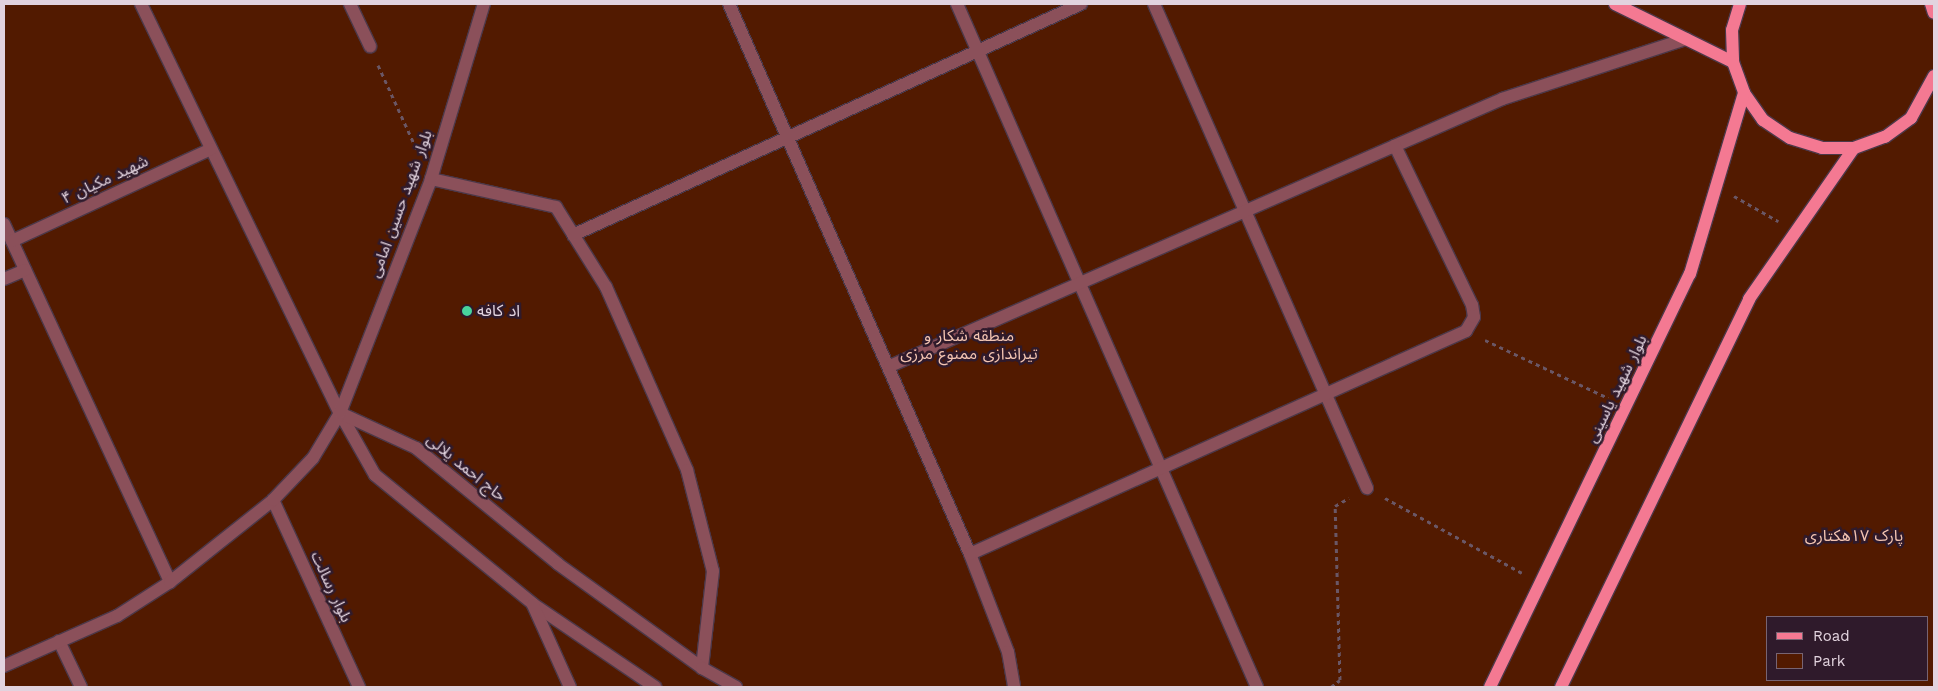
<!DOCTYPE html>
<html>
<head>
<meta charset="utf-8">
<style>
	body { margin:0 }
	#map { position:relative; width:1938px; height:691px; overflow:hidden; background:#2f1a2b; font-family:"Work Sans","Noto Sans Arabic",sans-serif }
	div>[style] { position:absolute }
	.green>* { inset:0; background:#521a00 }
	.path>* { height:3px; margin-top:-1.5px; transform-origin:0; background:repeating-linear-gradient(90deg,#6a5766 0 4px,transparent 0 8px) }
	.roads { filter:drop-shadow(1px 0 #4c3848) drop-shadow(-1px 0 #4c3848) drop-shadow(0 1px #4c3848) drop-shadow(0 -1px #4c3848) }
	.minor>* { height:12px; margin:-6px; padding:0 6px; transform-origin:6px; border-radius:6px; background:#8b505a }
	.major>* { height:12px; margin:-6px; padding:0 6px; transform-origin:6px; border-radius:6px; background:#f47992 }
	.dots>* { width:14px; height:14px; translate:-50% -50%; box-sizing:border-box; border:2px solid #2f1a2b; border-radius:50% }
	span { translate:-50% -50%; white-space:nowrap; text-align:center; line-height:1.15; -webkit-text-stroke:5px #2f1a2b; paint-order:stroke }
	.street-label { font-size:16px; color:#e2d3de }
	.poi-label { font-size:16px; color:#e2d3de }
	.left { translate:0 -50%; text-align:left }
	.park-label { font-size:16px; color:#f3c4b1 }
	.frame { position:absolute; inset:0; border:5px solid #e2d3de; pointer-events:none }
	.legend { position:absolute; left:1766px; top:616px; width:162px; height:65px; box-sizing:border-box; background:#2f1a2b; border:1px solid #776473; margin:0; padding:6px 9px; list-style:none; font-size:15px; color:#e2d3de }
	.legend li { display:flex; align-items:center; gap:10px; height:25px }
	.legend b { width:25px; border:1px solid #776473 }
</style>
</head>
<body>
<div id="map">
	<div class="green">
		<i style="clip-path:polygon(evenodd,4px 4px,1934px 4px,1934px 687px,4px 687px,4px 4px,1767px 617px,1927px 617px,1927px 680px,1767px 680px,1767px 617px)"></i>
	</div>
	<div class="path">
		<i style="left:378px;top:65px;width:94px;rotate:65.4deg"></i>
		<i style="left:1734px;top:196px;width:51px;rotate:29.6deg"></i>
		<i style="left:1485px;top:340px;width:136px;rotate:25.2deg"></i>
		<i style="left:1385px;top:498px;width:156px;rotate:28.7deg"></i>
		<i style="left:1331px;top:687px;width:11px;rotate:-38deg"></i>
		<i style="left:1340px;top:680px;width:174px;rotate:-91.6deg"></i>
		<i style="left:1335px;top:506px;width:16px;rotate:-30deg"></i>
	</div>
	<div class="roads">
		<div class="minor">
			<i style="left:141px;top:4px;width:455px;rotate:64.1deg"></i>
			<i style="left:340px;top:413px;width:71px;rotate:60.6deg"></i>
			<i style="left:375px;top:475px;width:204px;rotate:39.2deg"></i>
			<i style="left:533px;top:604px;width:148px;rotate:34.2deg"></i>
			<i style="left:350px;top:4px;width:47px;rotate:64.5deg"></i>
			<i style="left:729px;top:4px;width:600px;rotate:66.34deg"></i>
			<i style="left:970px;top:554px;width:105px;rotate:68.8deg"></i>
			<i style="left:1008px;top:652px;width:36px;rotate:80deg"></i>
			<i style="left:957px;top:4px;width:746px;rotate:66.29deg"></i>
			<i style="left:1154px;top:4px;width:529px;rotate:66.25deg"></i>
			<i style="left:431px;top:179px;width:128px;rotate:12.6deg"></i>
			<i style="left:556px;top:207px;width:94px;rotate:58deg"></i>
			<i style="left:606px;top:287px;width:200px;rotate:66.1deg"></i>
			<i style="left:687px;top:470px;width:104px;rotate:75.6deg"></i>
			<i style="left:713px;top:571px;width:98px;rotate:96.5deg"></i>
			<i style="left:4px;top:224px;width:395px;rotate:65.1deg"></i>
			<i style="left:573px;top:235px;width:558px;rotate:-24.45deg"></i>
			<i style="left:12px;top:241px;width:219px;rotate:-24.8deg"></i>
			<i style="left:4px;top:279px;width:23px;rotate:-23deg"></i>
			<i style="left:890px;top:366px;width:668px;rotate:-23.57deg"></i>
			<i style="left:1502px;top:99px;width:194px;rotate:-18.1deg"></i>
			<i style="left:340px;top:413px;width:84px;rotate:24.7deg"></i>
			<i style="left:416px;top:448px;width:183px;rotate:39.2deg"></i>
			<i style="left:558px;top:564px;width:178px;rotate:35.8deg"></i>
			<i style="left:702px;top:668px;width:39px;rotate:29deg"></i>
			<i style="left:273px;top:500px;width:206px;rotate:65.3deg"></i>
			<i style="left:970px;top:554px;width:544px;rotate:-24.21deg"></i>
			<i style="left:1466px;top:331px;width:16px;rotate:-60deg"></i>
			<i style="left:1474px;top:317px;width:12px;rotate:-99deg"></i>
			<i style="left:1472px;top:305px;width:177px;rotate:-115.8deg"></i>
			<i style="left:533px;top:605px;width:90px;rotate:65.7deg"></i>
			<i style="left:59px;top:641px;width:51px;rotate:64.4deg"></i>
			<i style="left:4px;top:666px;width:124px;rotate:-23.9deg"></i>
			<i style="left:117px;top:616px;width:63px;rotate:-32.7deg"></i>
			<i style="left:170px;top:582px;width:132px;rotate:-38.5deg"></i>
			<i style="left:273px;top:500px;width:58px;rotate:-46.4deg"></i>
			<i style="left:313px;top:458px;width:52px;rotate:-59deg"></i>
			<i style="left:340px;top:413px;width:251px;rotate:-68.7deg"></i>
			<i style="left:431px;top:179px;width:183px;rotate:-73.2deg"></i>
		</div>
		<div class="major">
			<i style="left:1615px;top:4px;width:131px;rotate:26.2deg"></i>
			<i style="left:1740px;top:4px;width:27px;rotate:107deg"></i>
			<i style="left:1732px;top:30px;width:32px;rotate:88deg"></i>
			<i style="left:1733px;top:62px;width:33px;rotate:70deg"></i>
			<i style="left:1744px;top:93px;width:33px;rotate:55deg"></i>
			<i style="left:1763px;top:120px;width:32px;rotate:34deg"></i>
			<i style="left:1790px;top:138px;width:34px;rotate:17deg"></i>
			<i style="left:1822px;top:148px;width:32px"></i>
			<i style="left:1854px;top:148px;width:33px;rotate:-20deg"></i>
			<i style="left:1885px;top:137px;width:32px;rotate:-36deg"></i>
			<i style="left:1911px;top:118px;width:48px;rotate:-61.3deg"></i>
			<i style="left:1931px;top:4px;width:9px;rotate:72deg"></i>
			<i style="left:1490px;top:687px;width:459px;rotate:-64.2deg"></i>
			<i style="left:1690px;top:274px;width:189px;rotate:-73.4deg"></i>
			<i style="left:1561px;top:687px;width:431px;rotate:-64.1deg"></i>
			<i style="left:1749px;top:299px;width:184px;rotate:-55.2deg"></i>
		</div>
	</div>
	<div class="dots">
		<i style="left:467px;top:311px;background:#48d49d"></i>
	</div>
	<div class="street-label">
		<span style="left:105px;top:180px;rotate:-25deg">شهید مکیان ۴</span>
		<span style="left:401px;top:204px;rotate:-70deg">بلوار شهید حسین امامی</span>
		<span style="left:1617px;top:389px;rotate:-64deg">بلوار شهید یاسینی</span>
		<span style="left:466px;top:468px;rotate:39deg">حاج احمد یلالی</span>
		<span style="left:331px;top:587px;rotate:65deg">بلوار رسالت</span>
	</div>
	<div class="poi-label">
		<span class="left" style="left:477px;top:311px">اد کافه</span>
	</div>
	<div class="park-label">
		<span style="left:969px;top:345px">منطقه شکار و<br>تیراندازی ممنوع مرزی</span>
		<span style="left:1854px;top:536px">پارک ۱۷هکتاری</span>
	</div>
	<div class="frame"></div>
	<ul class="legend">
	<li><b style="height:6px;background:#f47992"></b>Road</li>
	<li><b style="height:14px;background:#521a00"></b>Park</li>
	</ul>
</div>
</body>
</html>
